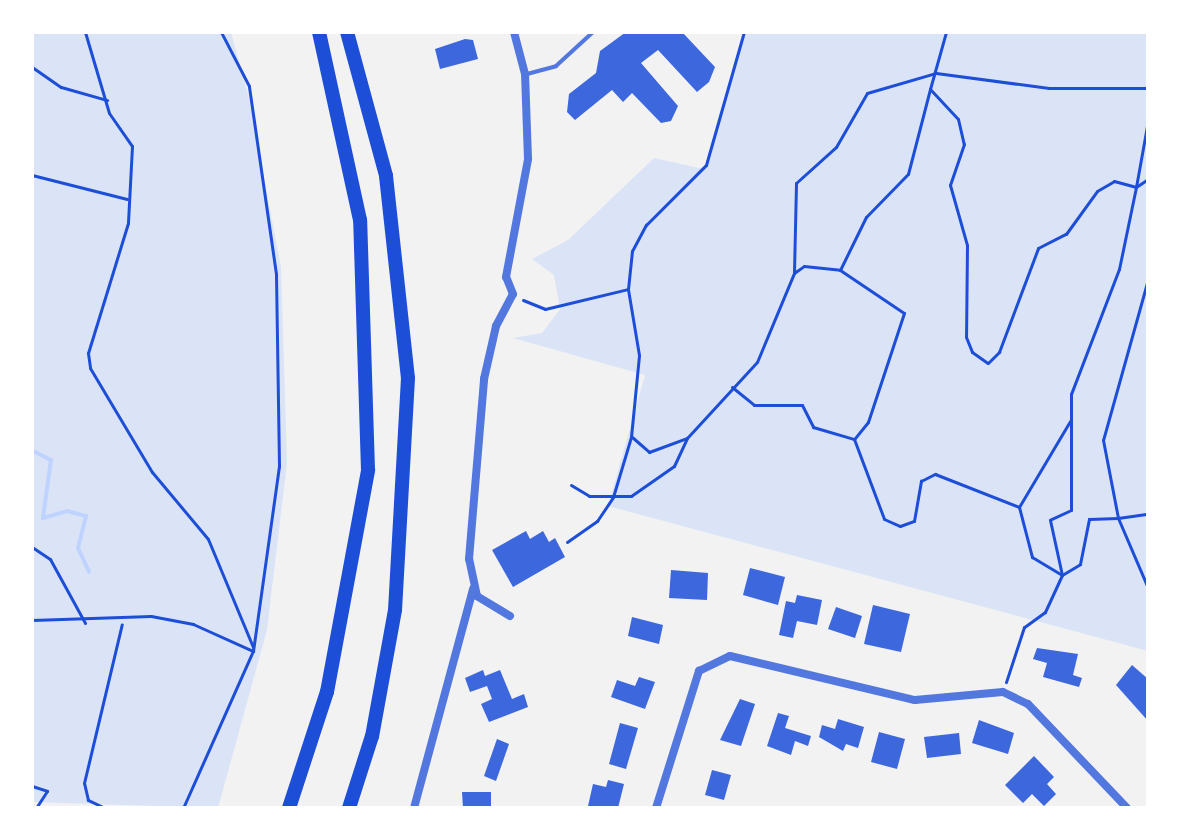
<!DOCTYPE html>
<html>
<head>
<meta charset="utf-8">
<style>
	body { margin:0 }
	#map { position:relative; width:1180px; height:840px; overflow:hidden; background:#f2f2f2; font-family:"Noto Sans",sans-serif }
	div>[style] { position:absolute }
	[style*='--x'] { left:calc(var(--x)*1px); top:calc(var(--y)*1px); width:calc(var(--w)*1px); rotate:calc(var(--a)*1deg) }
	.green>* { inset:0; background:#dbe4f7 }
	.stream>* { height:4px; margin:-2px; padding:0 2px; transform-origin:2px; border-radius:2px; background:#bfd3fe }
	.building>* { inset:0; background:#3d67dc }
	.path>* { height:3px; margin:-1.5px; padding:0 1.5px; transform-origin:1.5px; border-radius:1.5px; background:#1d4ed8 }
	.service>* { height:4px; margin:-2px; padding:0 2px; transform-origin:2px; border-radius:2px; background:#5277de }
	.minor>* { height:8px; margin:-4px; padding:0 4px; transform-origin:4px; border-radius:4px; background:#5277de }
	.motorway>* { height:14px; margin:-7px; padding:0 7px; transform-origin:7px; border-radius:7px; background:#1d4ed8 }
	span { translate:-50% -50%; white-space:nowrap; text-align:center; line-height:1.15; -webkit-text-stroke:8px #fff; paint-order:stroke }
	.frame { position:absolute; inset:0; border:34px solid #fff; pointer-events:none }
</style>
</head>
<body>
<div id="map">
	<div class="green">
		<div style="clip-path:polygon(32px 32px,231px 32px,248px 94px,281px 267px,287px 463px,267px 630px,218px 808px,32px 802px)"></div>
		<div style="clip-path:polygon(743px 32px,1148px 32px,1148px 651px,608px 506px,645px 375px,513px 338px,542px 333px,560px 309px,554px 275px,532px 259px,568px 240px,654px 158px,704px 169px)"></div>
	</div>
	<div class="stream">
		<div style="--x:33;--y:451;--w:20;--a:27"></div>
		<div style="--x:51;--y:460;--w:59;--a:97.9"></div>
		<div style="--x:43;--y:518;--w:25;--a:-16"></div>
		<div style="--x:67;--y:511;--w:20;--a:15"></div>
		<div style="--x:86;--y:516;--w:33;--a:104"></div>
		<div style="--x:78;--y:548;--w:26;--a:65"></div>
	</div>
	<div class="building">
		<div style="clip-path:polygon(626px 32px,682px 32px,715px 67px,709px 82px,697px 92px,658px 50px,641px 63px,678px 106px,671px 121px,661px 123px,632px 93px,623px 102px,612px 90px,575px 120px,567px 112px,569px 94px,596px 73px,600px 51px)"></div>
		<div style="clip-path:polygon(465px 39px,473px 40px,478px 59px,440px 69px,435px 49px)"></div>
		<div style="clip-path:polygon(526px 531px,530px 539px,543px 531px,549px 542px,555px 538px,565px 557px,513px 587px,492px 550px)"></div>
		<div style="clip-path:polygon(750px 568px,785px 577px,778px 605px,743px 595px)"></div>
		<div style="clip-path:polygon(671px 570px,708px 573px,707px 600px,669px 598px)"></div>
		<div style="clip-path:polygon(797px 595px,822px 600px,817px 625px,797px 621px,793px 638px,779px 635px,786px 601px,795px 603px)"></div>
		<div style="clip-path:polygon(873px 605px,910px 614px,901px 652px,864px 644px)"></div>
		<div style="clip-path:polygon(836px 607px,862px 616px,855px 638px,828px 629px)"></div>
		<div style="clip-path:polygon(632px 617px,663px 625px,659px 644px,628px 636px)"></div>
		<div style="clip-path:polygon(1037px 648px,1078px 654px,1073px 675px,1082px 678px,1079px 687px,1043px 677px,1047px 663px,1033px 659px)"></div>
		<div style="clip-path:polygon(1132px 665px,1148px 679px,1148px 721px,1116px 685px)"></div>
		<div style="clip-path:polygon(483px 670px,485px 676px,500px 670px,512px 699px,524px 694px,528px 707px,489px 722px,481px 704px,492px 699px,487px 686px,470px 692px,465px 678px)"></div>
		<div style="clip-path:polygon(639px 677px,655px 682px,645px 709px,611px 697px,617px 680px,635px 686px)"></div>
		<div style="clip-path:polygon(740px 699px,755px 704px,741px 746px,720px 740px)"></div>
		<div style="clip-path:polygon(778px 713px,789px 716px,785px 728px,811px 736px,808px 746px,795px 741px,791px 755px,767px 746px)"></div>
		<div style="clip-path:polygon(838px 719px,864px 727px,858px 748px,846px 744px,843px 751px,819px 737px,822px 725px,835px 729px)"></div>
		<div style="clip-path:polygon(979px 720px,1014px 733px,1008px 754px,972px 743px)"></div>
		<div style="clip-path:polygon(620px 723px,638px 728px,626px 769px,609px 764px)"></div>
		<div style="clip-path:polygon(879px 732px,905px 739px,897px 769px,871px 762px)"></div>
		<div style="clip-path:polygon(959px 733px,961px 754px,927px 758px,924px 737px)"></div>
		<div style="clip-path:polygon(497px 739px,509px 744px,496px 781px,484px 776px)"></div>
		<div style="clip-path:polygon(1034px 756px,1054px 777px,1047px 784px,1056px 794px,1044px 806px,1032px 794px,1023px 803px,1005px 785px)"></div>
		<div style="clip-path:polygon(712px 770px,731px 775px,724px 800px,705px 795px)"></div>
		<div style="clip-path:polygon(608px 780px,624px 784px,618px 808px,588px 806px,593px 784px,606px 787px)"></div>
		<div style="clip-path:polygon(462px 792px,491px 792px,491px 808px,463px 808px)"></div>
	</div>
	<div class="path">
		<div style="--x:85;--y:32;--w:84;--a:73.5"></div>
		<div style="--x:109;--y:113;--w:40;--a:55.1"></div>
		<div style="--x:132;--y:146;--w:77;--a:93"></div>
		<div style="--x:128;--y:223;--w:136;--a:107.1"></div>
		<div style="--x:88;--y:353;--w:15;--a:82"></div>
		<div style="--x:90;--y:368;--w:121;--a:59.2"></div>
		<div style="--x:152;--y:472;--w:87;--a:50.1"></div>
		<div style="--x:208;--y:539;--w:117;--a:67.4"></div>
		<div style="--x:32;--y:67;--w:35;--a:35"></div>
		<div style="--x:61;--y:87;--w:48;--a:15.8"></div>
		<div style="--x:930;--y:89;--w:59;--a:-74.3"></div>
		<div style="--x:32;--y:175;--w:98;--a:14.2"></div>
		<div style="--x:1136;--y:187;--w:68;--a:-79.8"></div>
		<div style="--x:1136;--y:187;--w:14;--a:-34"></div>
		<div style="--x:840;--y:270;--w:77;--a:33.9"></div>
		<div style="--x:904;--y:313;--w:115;--a:108.3"></div>
		<div style="--x:868;--y:422;--w:22;--a:129"></div>
		<div style="--x:794;--y:272;--w:89;--a:-88.7"></div>
		<div style="--x:796;--y:183;--w:54;--a:-42"></div>
		<div style="--x:836;--y:147;--w:62;--a:-60.1"></div>
		<div style="--x:867;--y:93;--w:72;--a:-16.2"></div>
		<div style="--x:936;--y:73;--w:114;--a:7.6"></div>
		<div style="--x:1049;--y:88;--w:99;--a:0"></div>
		<div style="--x:1148;--y:279;--w:167;--a:105.6"></div>
		<div style="--x:1103;--y:440;--w:79;--a:79.1"></div>
		<div style="--x:1118;--y:518;--w:30;--a:-8"></div>
		<div style="--x:523;--y:300;--w:24;--a:22"></div>
		<div style="--x:545;--y:309;--w:85;--a:-13.5"></div>
		<div style="--x:628;--y:289;--w:38;--a:-84"></div>
		<div style="--x:632;--y:251;--w:30;--a:-62"></div>
		<div style="--x:646;--y:225;--w:85;--a:-45"></div>
		<div style="--x:706;--y:165;--w:138;--a:-74.1"></div>
		<div style="--x:732;--y:387;--w:28;--a:39"></div>
		<div style="--x:754;--y:405;--w:48;--a:0"></div>
		<div style="--x:802;--y:405;--w:25;--a:63"></div>
		<div style="--x:813;--y:427;--w:43;--a:16.3"></div>
		<div style="--x:854;--y:439;--w:85;--a:69.4"></div>
		<div style="--x:884;--y:519;--w:17;--a:24"></div>
		<div style="--x:900;--y:526;--w:15;--a:-20"></div>
		<div style="--x:914;--y:521;--w:41;--a:-80.1"></div>
		<div style="--x:921;--y:481;--w:16;--a:-27"></div>
		<div style="--x:935;--y:474;--w:90;--a:21.4"></div>
		<div style="--x:1019;--y:507;--w:52;--a:75.4"></div>
		<div style="--x:1032;--y:557;--w:35;--a:31"></div>
		<div style="--x:1062;--y:575;--w:41;--a:114.7"></div>
		<div style="--x:1045;--y:612;--w:26;--a:144"></div>
		<div style="--x:1024;--y:627;--w:58;--a:108.1"></div>
		<div style="--x:632;--y:437;--w:23;--a:41"></div>
		<div style="--x:649;--y:452;--w:40;--a:-20.2"></div>
		<div style="--x:571;--y:485;--w:21;--a:31"></div>
		<div style="--x:589;--y:496;--w:42;--a:0"></div>
		<div style="--x:631;--y:496;--w:52;--a:-34.9"></div>
		<div style="--x:674;--y:466;--w:31;--a:-65"></div>
		<div style="--x:687;--y:438;--w:103;--a:-47.4"></div>
		<div style="--x:757;--y:362;--w:96;--a:-67.4"></div>
		<div style="--x:794;--y:273;--w:12;--a:-35"></div>
		<div style="--x:804;--y:266;--w:36;--a:6"></div>
		<div style="--x:840;--y:270;--w:59;--a:-63.9"></div>
		<div style="--x:866;--y:217;--w:60;--a:-45.7"></div>
		<div style="--x:908;--y:174;--w:88;--a:-75.5"></div>
		<div style="--x:930;--y:89;--w:41;--a:47"></div>
		<div style="--x:958;--y:119;--w:26;--a:77"></div>
		<div style="--x:964;--y:144;--w:43;--a:108.9"></div>
		<div style="--x:950;--y:185;--w:62;--a:74.2"></div>
		<div style="--x:967;--y:245;--w:92;--a:90.6"></div>
		<div style="--x:966;--y:337;--w:16;--a:68"></div>
		<div style="--x:972;--y:352;--w:19;--a:35"></div>
		<div style="--x:988;--y:363;--w:16;--a:-45"></div>
		<div style="--x:999;--y:352;--w:111;--a:-69.4"></div>
		<div style="--x:1038;--y:248;--w:31;--a:-27"></div>
		<div style="--x:1066;--y:234;--w:53;--a:-54.2"></div>
		<div style="--x:1097;--y:191;--w:20;--a:-30"></div>
		<div style="--x:1114;--y:181;--w:23;--a:15"></div>
		<div style="--x:1136;--y:187;--w:84;--a:101.7"></div>
		<div style="--x:1119;--y:269;--w:134;--a:111"></div>
		<div style="--x:1071;--y:394;--w:116;--a:90"></div>
		<div style="--x:1071;--y:510;--w:23;--a:155"></div>
		<div style="--x:1050;--y:520;--w:56;--a:77.7"></div>
		<div style="--x:1062;--y:575;--w:21;--a:-31"></div>
		<div style="--x:1080;--y:564;--w:46;--a:-78.7"></div>
		<div style="--x:1089;--y:519;--w:29;--a:-2"></div>
		<div style="--x:1118;--y:518;--w:76;--a:66.8"></div>
		<div style="--x:1019;--y:507;--w:100;--a:-59.3"></div>
		<div style="--x:567;--y:542;--w:37;--a:-35"></div>
		<div style="--x:597;--y:521;--w:29;--a:-56"></div>
		<div style="--x:613;--y:497;--w:63;--a:-73.3"></div>
		<div style="--x:631;--y:437;--w:82;--a:-84.4"></div>
		<div style="--x:639;--y:355;--w:67;--a:-99.5"></div>
		<div style="--x:32;--y:547;--w:22;--a:34"></div>
		<div style="--x:50;--y:559;--w:73;--a:61.3"></div>
		<div style="--x:32;--y:620;--w:119;--a:-1.9"></div>
		<div style="--x:151;--y:616;--w:43;--a:10.8"></div>
		<div style="--x:193;--y:624;--w:66;--a:24.2"></div>
		<div style="--x:32;--y:786;--w:16;--a:18"></div>
		<div style="--x:47;--y:791;--w:20;--a:123"></div>
		<div style="--x:105;--y:808;--w:19;--a:-155"></div>
		<div style="--x:88;--y:800;--w:17;--a:-103"></div>
		<div style="--x:84;--y:783;--w:163;--a:-76.6"></div>
		<div style="--x:183;--y:808;--w:172;--a:-66"></div>
		<div style="--x:253;--y:651;--w:187;--a:-82"></div>
		<div style="--x:279;--y:466;--w:192;--a:-90.9"></div>
		<div style="--x:276;--y:274;--w:190;--a:-98.2"></div>
		<div style="--x:249;--y:86;--w:61;--a:-117.4"></div>
	</div>
	<div class="service">
		<div style="--x:527;--y:74;--w:30;--a:-15"></div>
		<div style="--x:556;--y:66;--w:50;--a:-42.6"></div>
	</div>
	<div class="minor">
		<div style="--x:510;--y:616;--w:39;--a:-149"></div>
		<div style="--x:477;--y:596;--w:38;--a:-102"></div>
		<div style="--x:469;--y:559;--w:181;--a:-85.2"></div>
		<div style="--x:484;--y:379;--w:54;--a:-77.2"></div>
		<div style="--x:496;--y:326;--w:36;--a:-62"></div>
		<div style="--x:513;--y:294;--w:18;--a:-112"></div>
		<div style="--x:506;--y:277;--w:120;--a:-79.4"></div>
		<div style="--x:528;--y:159;--w:85;--a:-92"></div>
		<div style="--x:525;--y:74;--w:43;--a:-104.7"></div>
		<div style="--x:414;--y:808;--w:227;--a:-74.9"></div>
		<div style="--x:656;--y:808;--w:144;--a:-72.6"></div>
		<div style="--x:699;--y:671;--w:34;--a:-26"></div>
		<div style="--x:730;--y:656;--w:190;--a:13.4"></div>
		<div style="--x:915;--y:700;--w:88;--a:-5.2"></div>
		<div style="--x:1003;--y:692;--w:28;--a:26"></div>
		<div style="--x:1028;--y:704;--w:144;--a:46.4"></div>
	</div>
	<div class="motorway">
		<div style="--x:347;--y:32;--w:149;--a:74.8"></div>
		<div style="--x:386;--y:176;--w:203;--a:83.8"></div>
		<div style="--x:408;--y:378;--w:232;--a:93.2"></div>
		<div style="--x:395;--y:610;--w:128;--a:100.3"></div>
		<div style="--x:372;--y:736;--w:76;--a:107.7"></div>
		<div style="--x:289;--y:808;--w:122;--a:-71.9"></div>
		<div style="--x:327;--y:692;--w:226;--a:-79.5"></div>
		<div style="--x:368;--y:470;--w:250;--a:-91.8"></div>
		<div style="--x:360;--y:220;--w:192;--a:-102.3"></div>
	</div>
	<div class="frame"></div>
</div>
</body>
</html>
